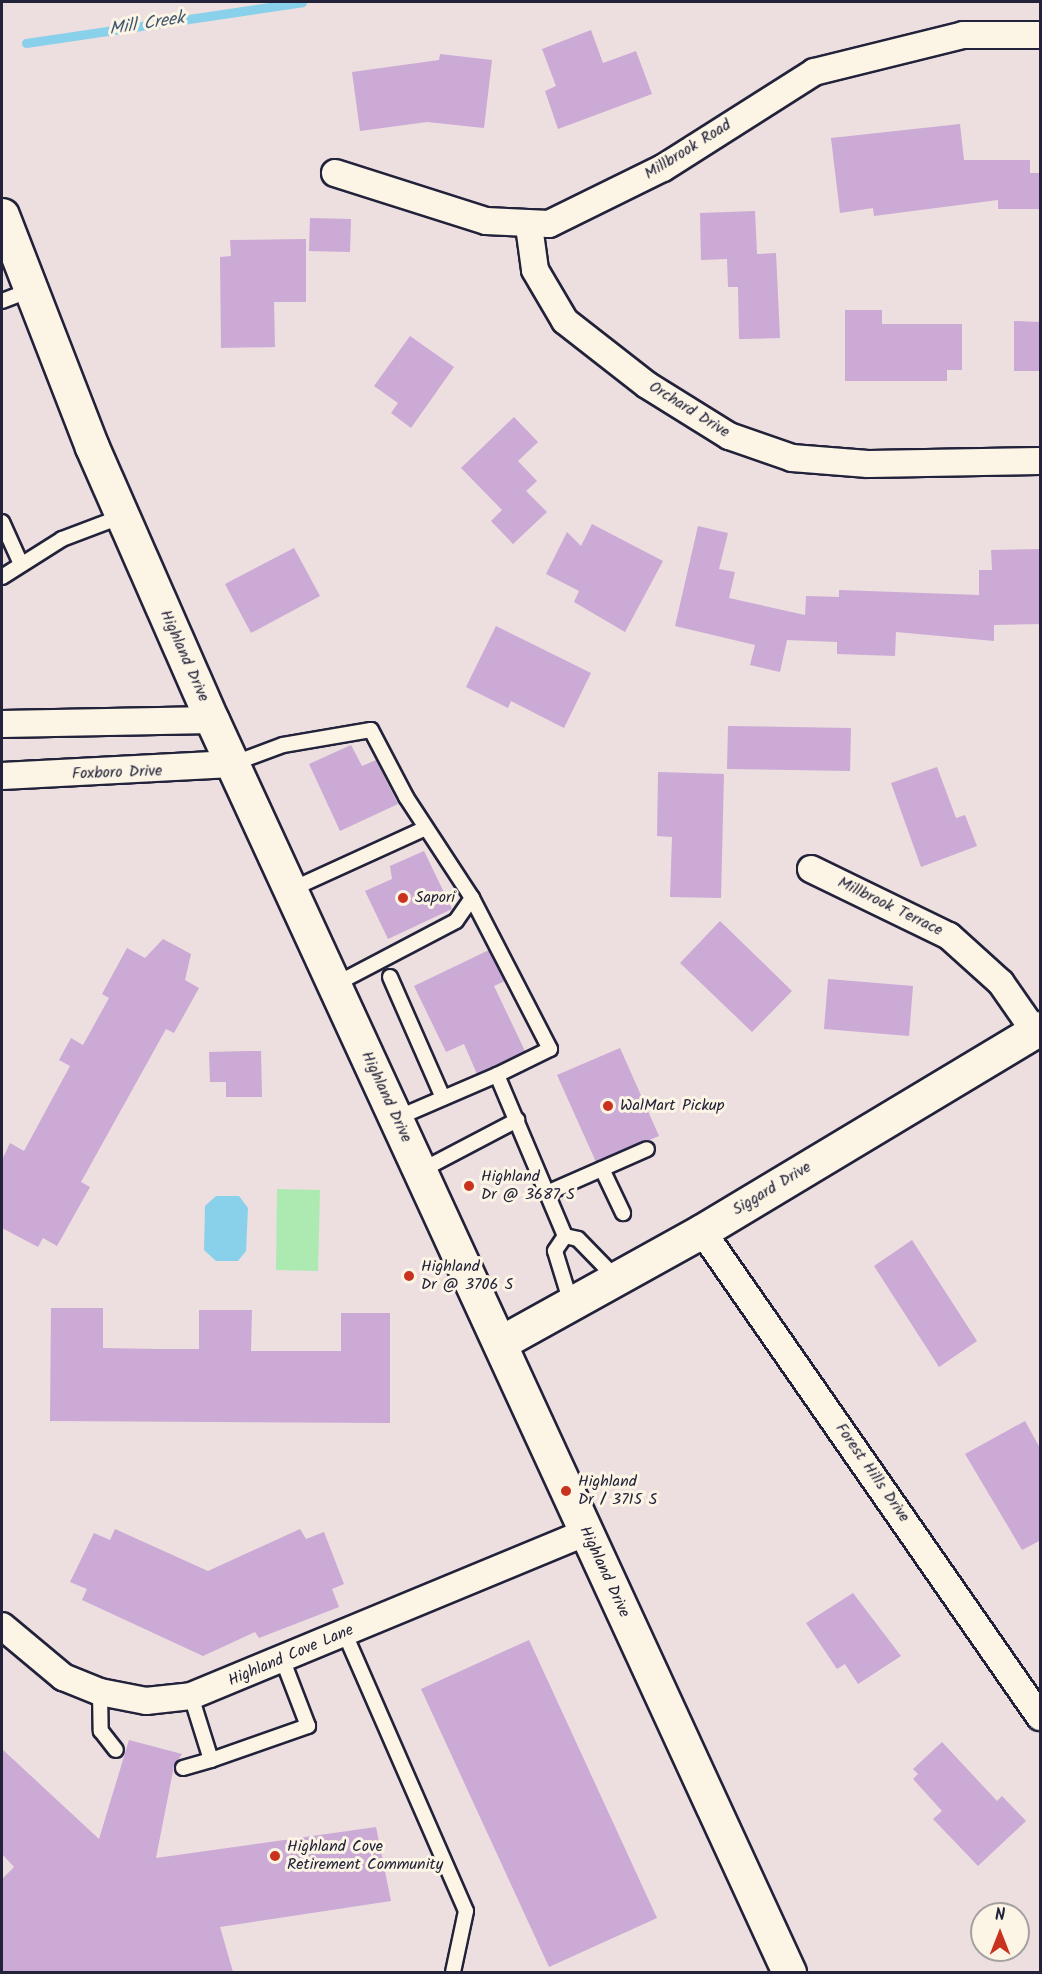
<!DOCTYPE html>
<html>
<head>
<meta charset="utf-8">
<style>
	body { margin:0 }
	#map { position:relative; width:1042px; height:1974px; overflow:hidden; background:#eddee0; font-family:Kalam,sans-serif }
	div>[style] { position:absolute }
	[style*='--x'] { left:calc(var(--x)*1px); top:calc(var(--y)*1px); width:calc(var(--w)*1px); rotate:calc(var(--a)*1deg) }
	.green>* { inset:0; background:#adeab1 }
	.water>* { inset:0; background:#89d1ea }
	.stream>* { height:9px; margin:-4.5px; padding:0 4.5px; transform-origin:4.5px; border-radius:4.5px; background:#89d1ea }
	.building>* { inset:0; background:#cbaad5 }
	.roads { filter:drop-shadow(2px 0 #22223b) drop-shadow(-2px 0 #22223b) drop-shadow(0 2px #22223b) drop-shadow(0 -2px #22223b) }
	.lane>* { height:14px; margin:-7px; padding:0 7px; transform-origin:7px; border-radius:7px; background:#fcf5e5 }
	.street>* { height:26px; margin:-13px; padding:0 13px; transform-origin:13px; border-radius:13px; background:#fcf5e5 }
	.secondary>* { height:33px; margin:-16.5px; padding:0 16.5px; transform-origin:16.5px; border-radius:16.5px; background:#fcf5e5 }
	.dots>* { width:16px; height:16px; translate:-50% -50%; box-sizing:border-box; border:3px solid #fcf5e5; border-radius:50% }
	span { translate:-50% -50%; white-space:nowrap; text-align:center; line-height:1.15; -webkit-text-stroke:6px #fcf5e5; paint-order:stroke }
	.street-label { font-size:16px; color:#22223b }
	.poi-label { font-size:16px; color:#22223b }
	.left { translate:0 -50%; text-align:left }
	.water-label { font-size:18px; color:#415770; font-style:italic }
	.frame { position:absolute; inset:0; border:3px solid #22223b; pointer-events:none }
	.north { position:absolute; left:970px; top:1902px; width:60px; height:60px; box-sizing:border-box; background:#fcf5e5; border:2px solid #a5a1a1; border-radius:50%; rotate:0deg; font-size:16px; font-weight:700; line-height:24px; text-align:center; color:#22223b }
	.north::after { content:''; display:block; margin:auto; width:21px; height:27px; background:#c8321e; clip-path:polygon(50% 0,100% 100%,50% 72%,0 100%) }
</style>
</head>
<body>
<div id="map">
	<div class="green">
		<div style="clip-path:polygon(277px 1189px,320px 1190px,318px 1271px,276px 1270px)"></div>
	</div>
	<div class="water">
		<div style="clip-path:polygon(216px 1196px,239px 1196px,248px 1208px,246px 1251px,238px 1261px,216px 1261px,204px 1250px,205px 1206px)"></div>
	</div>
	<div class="stream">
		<div style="--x:26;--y:43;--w:279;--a:-8.4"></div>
	</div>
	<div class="building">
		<div style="clip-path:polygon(591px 30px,603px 63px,636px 51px,652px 94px,558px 129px,545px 91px,556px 86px,542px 49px)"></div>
		<div style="clip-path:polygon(440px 54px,492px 60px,484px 128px,427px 122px,360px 131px,352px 72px,439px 60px)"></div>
		<div style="clip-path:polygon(960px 124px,964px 160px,1030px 160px,1030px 173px,1041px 173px,1041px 209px,998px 209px,998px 200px,874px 216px,873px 208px,840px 213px,831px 138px)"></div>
		<div style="clip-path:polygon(755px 211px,757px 254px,776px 253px,780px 338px,739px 339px,738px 287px,728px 287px,727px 259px,701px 260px,700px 213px)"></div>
		<div style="clip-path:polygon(310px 218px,351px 219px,350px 252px,309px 251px)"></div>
		<div style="clip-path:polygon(306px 239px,306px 302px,274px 302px,275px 347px,221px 348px,220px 257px,231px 256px,230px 240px)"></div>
		<div style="clip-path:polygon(845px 310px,882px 310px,882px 324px,962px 324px,962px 370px,947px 370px,947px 381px,845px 381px)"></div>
		<div style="clip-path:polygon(1014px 321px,1041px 322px,1041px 371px,1014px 371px)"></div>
		<div style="clip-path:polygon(410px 336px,454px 367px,411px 428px,391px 413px,398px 403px,374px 386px)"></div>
		<div style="clip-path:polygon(514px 417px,538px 442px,518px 461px,537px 481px,526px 491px,547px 512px,513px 544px,491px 521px,502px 510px,461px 468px)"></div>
		<div style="clip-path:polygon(592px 524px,663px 561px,625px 632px,574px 602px,579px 591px,546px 574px,567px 532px,581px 546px)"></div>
		<div style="clip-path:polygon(698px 526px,728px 533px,719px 569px,735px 572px,729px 598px,805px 615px,806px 596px,839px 597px,839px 590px,979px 595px,979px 570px,992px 570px,991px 550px,1041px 549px,1041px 624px,994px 625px,994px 641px,896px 632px,895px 656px,837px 654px,837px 642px,787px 640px,780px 672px,750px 665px,755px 645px,675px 626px)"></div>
		<div style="clip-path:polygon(294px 548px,320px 596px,251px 633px,225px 584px)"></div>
		<div style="clip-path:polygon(496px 626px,591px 673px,564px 728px,511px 701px,508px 708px,466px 687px)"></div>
		<div style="clip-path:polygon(728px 726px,851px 728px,850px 771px,727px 769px)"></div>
		<div style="clip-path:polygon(351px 745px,362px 766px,376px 760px,398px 804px,340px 831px,309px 764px)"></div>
		<div style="clip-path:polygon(937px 767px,956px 818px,965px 815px,977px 846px,921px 867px,891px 783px)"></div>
		<div style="clip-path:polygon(658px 772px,724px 774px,721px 898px,670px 897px,672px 837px,657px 836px)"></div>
		<div style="clip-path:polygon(424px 851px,452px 909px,388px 939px,365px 891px,392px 879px,390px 866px)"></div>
		<div style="clip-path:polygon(720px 921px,792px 991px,752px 1032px,680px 963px)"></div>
		<div style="clip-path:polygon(163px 939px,191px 954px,185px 980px,199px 988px,174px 1033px,166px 1029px,81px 1182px,90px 1187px,57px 1246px,43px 1238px,38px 1247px,2px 1228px,2px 1160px,10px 1143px,24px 1151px,70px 1066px,59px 1060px,71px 1038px,83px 1045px,109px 998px,102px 994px,127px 948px,145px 958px)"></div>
		<div style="clip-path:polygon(489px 950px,505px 981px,494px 986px,525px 1051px,477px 1074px,464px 1044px,446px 1052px,414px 986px)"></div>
		<div style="clip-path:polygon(828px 979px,913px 986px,909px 1036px,824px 1029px)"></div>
		<div style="clip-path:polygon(620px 1048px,659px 1136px,596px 1162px,557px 1075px)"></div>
		<div style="clip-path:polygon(247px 1051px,261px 1051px,262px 1097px,226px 1097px,226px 1082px,210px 1082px,209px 1052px)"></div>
		<div style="clip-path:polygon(912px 1240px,977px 1341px,939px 1367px,874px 1266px)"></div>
		<div style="clip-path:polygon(51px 1308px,103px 1308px,103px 1348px,157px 1349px,199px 1349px,199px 1310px,252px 1310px,251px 1351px,341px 1351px,341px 1313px,390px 1313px,390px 1423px,50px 1421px)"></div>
		<div style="clip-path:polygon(1025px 1421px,1041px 1450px,1041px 1540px,1022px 1550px,965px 1454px)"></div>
		<div style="clip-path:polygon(115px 1529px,208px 1571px,300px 1529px,306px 1539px,324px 1532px,344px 1584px,332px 1589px,339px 1607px,259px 1638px,255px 1632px,203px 1656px,82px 1600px,87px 1589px,70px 1582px,94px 1533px,110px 1540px)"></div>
		<div style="clip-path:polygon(853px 1593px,901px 1656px,858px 1684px,845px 1664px,837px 1669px,806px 1623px)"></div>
		<div style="clip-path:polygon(529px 1640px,657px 1918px,549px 1967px,421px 1689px)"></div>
		<div style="clip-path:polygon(129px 1740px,182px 1754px,174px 1766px,156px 1858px,376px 1827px,391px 1901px,220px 1927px,233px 1972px,2px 1972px,2px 1879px,14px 1867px,2px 1854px,2px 1749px,99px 1839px)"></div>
		<div style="clip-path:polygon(942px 1742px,997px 1801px,1002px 1796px,1026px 1821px,978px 1866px,933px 1819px,942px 1811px,913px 1779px,918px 1774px,913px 1769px)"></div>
	</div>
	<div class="roads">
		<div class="lane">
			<div style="--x:2;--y:301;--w:30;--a:-21"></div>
			<div style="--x:2;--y:522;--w:46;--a:65.7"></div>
			<div style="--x:2;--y:577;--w:71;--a:-32.3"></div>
			<div style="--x:62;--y:539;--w:65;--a:-20.7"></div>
			<div style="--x:232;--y:764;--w:54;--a:-20.4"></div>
			<div style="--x:283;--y:745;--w:89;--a:-9.7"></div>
			<div style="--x:371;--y:730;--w:76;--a:62.4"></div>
			<div style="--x:406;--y:797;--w:121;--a:56.8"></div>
			<div style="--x:472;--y:898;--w:28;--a:125"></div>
			<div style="--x:456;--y:921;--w:138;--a:152.3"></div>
			<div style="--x:290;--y:890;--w:149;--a:-24.5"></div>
			<div style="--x:472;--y:898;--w:170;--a:62.7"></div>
			<div style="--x:550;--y:1049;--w:59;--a:153.9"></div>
			<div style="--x:497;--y:1075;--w:175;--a:67.1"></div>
			<div style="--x:390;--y:977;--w:132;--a:66.3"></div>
			<div style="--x:397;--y:1118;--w:109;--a:-23.3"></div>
			<div style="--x:602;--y:1169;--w:49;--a:64.5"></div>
			<div style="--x:420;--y:1171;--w:110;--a:-27.7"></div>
			<div style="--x:547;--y:1193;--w:109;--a:-23.7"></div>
			<div style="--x:565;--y:1236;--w:18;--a:124"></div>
			<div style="--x:555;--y:1251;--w:54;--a:72.9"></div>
			<div style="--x:565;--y:1236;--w:13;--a:13"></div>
			<div style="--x:578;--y:1239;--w:53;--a:45.8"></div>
			<div style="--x:345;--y:1634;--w:302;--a:66.4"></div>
			<div style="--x:466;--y:1911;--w:62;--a:102"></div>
			<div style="--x:100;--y:1692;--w:39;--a:89"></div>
			<div style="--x:101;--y:1731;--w:24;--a:52"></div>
			<div style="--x:191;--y:1696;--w:67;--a:72.6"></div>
			<div style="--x:211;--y:1760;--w:103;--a:-19.3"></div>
			<div style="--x:308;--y:1726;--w:70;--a:-111"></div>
			<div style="--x:183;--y:1768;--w:29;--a:-16"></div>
		</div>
		<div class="street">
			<div style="--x:335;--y:173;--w:158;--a:17.6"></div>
			<div style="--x:486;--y:221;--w:63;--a:2.7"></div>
			<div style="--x:549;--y:224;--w:127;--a:-26.2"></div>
			<div style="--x:663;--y:168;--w:179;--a:-32.4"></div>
			<div style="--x:814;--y:72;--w:154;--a:-13.9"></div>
			<div style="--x:963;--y:35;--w:77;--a:0"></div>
			<div style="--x:529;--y:226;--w:44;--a:82.2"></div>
			<div style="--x:535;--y:270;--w:59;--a:59.5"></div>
			<div style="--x:565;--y:321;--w:104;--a:38"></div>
			<div style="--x:647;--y:385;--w:97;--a:31.9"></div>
			<div style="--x:729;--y:436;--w:67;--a:19.2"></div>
			<div style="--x:792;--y:458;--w:76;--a:4.5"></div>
			<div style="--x:868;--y:464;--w:172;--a:-1"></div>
			<div style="--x:2;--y:724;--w:210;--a:-1.1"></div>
			<div style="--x:2;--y:776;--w:230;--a:-3"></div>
			<div style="--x:811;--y:869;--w:153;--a:25.9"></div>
			<div style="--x:949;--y:936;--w:70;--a:42.1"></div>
			<div style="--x:1001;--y:983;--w:60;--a:55.2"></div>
			<div style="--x:702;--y:1231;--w:592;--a:55.18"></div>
			<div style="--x:2;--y:1626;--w:80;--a:39.9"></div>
			<div style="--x:63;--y:1677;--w:40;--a:22"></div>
			<div style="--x:100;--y:1692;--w:47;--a:11.1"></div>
			<div style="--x:146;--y:1701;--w:45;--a:-6.3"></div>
			<div style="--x:191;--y:1696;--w:426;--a:-22.5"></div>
		</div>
		<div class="secondary">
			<div style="--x:2;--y:215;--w:249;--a:68.8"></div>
			<div style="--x:92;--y:447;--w:298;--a:66.3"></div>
			<div style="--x:212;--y:720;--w:1379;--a:65.26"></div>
			<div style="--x:500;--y:1343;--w:231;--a:-29"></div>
			<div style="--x:702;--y:1231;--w:394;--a:-31"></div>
		</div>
	</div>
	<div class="dots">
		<div style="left:403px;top:898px;background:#c8321e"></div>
		<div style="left:608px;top:1106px;background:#c8321e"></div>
		<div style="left:469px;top:1186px;background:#c8321e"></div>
		<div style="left:409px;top:1276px;background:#c8321e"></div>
		<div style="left:566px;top:1491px;background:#c8321e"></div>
		<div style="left:275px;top:1856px;background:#c8321e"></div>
	</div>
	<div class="street-label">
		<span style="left:688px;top:150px;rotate:-32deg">Millbrook Road</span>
		<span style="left:689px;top:410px;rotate:32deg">Orchard Drive</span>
		<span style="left:184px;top:656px;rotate:66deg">Highland Drive</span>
		<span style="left:117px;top:773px;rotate:-2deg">Foxboro Drive</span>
		<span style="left:890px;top:907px;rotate:26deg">Millbrook Terrace</span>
		<span style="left:386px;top:1097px;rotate:65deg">Highland Drive</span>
		<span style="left:772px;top:1189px;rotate:-31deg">Siggard Drive</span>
		<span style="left:872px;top:1473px;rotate:55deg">Forest Hills Drive</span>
		<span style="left:604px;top:1572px;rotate:65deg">Highland Drive</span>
		<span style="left:291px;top:1656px;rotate:-23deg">Highland Cove Lane</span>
	</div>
	<div class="poi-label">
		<span class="left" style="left:415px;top:898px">Sapori</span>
		<span class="left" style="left:620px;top:1106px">WalMart Pickup</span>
		<span class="left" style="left:481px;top:1186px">Highland<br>Dr @ 3687 S</span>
		<span class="left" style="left:421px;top:1276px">Highland<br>Dr @ 3706 S</span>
		<span class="left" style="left:578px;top:1491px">Highland<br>Dr / 3715 S</span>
		<span class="left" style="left:287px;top:1856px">Highland Cove<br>Retirement Community</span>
	</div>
	<div class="water-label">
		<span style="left:147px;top:25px;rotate:-9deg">Mill Creek</span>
	</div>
	<div class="frame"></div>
	<div class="north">N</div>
</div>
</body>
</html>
